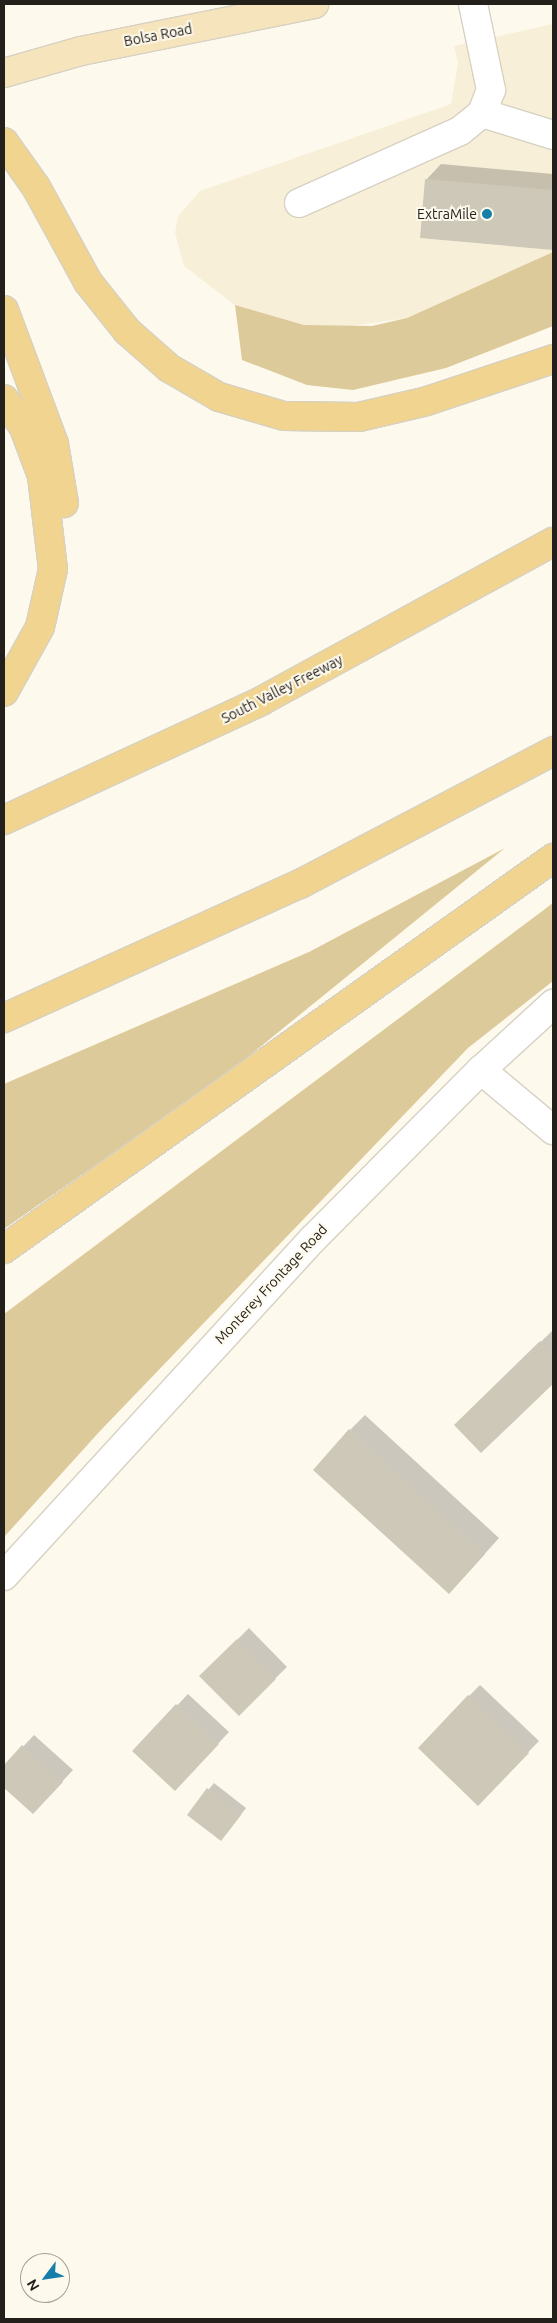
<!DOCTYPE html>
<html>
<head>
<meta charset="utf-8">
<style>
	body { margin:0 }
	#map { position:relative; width:557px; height:2323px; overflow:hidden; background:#fef9ed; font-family:Ubuntu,sans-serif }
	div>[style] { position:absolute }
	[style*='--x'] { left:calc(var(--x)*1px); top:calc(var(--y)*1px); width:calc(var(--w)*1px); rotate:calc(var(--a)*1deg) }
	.built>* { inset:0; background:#f8efd9 }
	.green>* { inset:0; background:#ddca9a }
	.shadow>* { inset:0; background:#0003 }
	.building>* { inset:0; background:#cec8b9 }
	.roads { filter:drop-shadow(1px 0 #d7d1c2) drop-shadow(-1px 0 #d7d1c2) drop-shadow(0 1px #d7d1c2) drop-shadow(0 -1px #d7d1c2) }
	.minor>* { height:28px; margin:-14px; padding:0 14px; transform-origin:14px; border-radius:14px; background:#fff }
	.major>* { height:28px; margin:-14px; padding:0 14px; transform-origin:14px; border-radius:14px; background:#f6e5bc }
	.highway>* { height:28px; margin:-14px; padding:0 14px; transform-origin:14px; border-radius:14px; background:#f0d48f }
	.dots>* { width:14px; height:14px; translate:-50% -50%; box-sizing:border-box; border:2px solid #fef9ed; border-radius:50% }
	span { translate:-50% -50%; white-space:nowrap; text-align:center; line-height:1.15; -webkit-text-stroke:4px #fef9ed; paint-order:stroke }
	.street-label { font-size:14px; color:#23201b }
	.poi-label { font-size:14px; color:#23201b }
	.right { translate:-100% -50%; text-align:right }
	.frame { position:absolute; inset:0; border:5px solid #23201b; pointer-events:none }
	.north { position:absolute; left:20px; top:2253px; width:50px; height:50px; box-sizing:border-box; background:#fef9ed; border:1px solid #a6a299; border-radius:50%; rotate:239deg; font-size:14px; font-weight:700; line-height:20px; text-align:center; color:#23201b }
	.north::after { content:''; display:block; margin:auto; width:18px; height:22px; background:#167fa9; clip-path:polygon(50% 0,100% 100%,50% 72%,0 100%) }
</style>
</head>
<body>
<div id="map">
	<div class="built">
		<div style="clip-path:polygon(553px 24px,553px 252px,407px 318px,337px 328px,304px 325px,235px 305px,184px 266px,175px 233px,178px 216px,200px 191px,451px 104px,458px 63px,454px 46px)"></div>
	</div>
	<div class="green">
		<div style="clip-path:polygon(553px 252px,553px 326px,446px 368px,353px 390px,307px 385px,242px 360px,235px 305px,304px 325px,372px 326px,407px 318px)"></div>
		<div style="clip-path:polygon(505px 848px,233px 1069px,4px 1229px,4px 1084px,309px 952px)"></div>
		<div style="clip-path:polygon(553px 903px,553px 981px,468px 1048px,101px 1430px,4px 1537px,4px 1314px)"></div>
	</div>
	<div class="shadow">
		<div style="clip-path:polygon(441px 164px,553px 174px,553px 249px,421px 237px,426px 180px)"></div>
		<div style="clip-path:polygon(552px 1331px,553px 1382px,481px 1451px,456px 1425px)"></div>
		<div style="clip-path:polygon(365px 1415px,499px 1538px,464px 1577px,350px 1430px)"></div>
		<div style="clip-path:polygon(249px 1628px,287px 1667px,239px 1714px,201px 1676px)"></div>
		<div style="clip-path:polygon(480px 1685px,539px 1741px,478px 1804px,469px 1696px)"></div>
		<div style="clip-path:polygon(188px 1694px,229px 1732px,186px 1778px,134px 1751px)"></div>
		<div style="clip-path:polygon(34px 1735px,73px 1770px,33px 1813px,4px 1786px,4px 1767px)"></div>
		<div style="clip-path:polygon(214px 1783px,246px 1808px,227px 1833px,189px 1814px)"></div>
	</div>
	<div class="building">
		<div style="clip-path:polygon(425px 179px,553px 190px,553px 250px,420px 238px)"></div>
		<div style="clip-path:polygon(540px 1341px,553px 1355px,553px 1384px,481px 1453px,454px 1425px)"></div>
		<div style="clip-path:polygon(349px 1429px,485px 1554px,449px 1594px,313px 1470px)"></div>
		<div style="clip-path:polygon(237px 1639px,276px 1679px,239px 1716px,199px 1676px)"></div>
		<div style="clip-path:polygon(468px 1695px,529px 1753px,478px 1806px,418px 1748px)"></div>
		<div style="clip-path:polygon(176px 1704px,219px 1744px,175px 1791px,132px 1751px)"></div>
		<div style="clip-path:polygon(22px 1745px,63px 1782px,33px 1814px,4px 1788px,4px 1765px)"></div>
		<div style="clip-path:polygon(207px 1788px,241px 1815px,221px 1841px,187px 1815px)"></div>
	</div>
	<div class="roads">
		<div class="minor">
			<div style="--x:482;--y:113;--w:74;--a:17.2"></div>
			<div style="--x:299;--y:203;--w:176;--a:-24.1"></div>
			<div style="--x:460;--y:131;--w:28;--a:-39"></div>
			<div style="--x:482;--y:113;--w:25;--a:-69"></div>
			<div style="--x:491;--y:90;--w:88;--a:-101.8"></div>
			<div style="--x:481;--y:1070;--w:94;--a:39.8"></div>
			<div style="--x:4;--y:1576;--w:457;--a:-47.5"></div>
			<div style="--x:313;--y:1239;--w:238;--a:-45.2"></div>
			<div style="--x:481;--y:1070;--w:98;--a:-42.5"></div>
		</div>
		<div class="major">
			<div style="--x:4;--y:73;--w:80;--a:-15.9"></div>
			<div style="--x:81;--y:51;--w:238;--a:-11.4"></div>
		</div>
		<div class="highway">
			<div style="--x:4;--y:142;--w:55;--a:54.6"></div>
			<div style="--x:36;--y:187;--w:108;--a:61.3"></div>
			<div style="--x:88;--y:282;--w:63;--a:51.5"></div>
			<div style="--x:127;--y:331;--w:56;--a:41.4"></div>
			<div style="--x:169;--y:368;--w:58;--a:30.1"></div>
			<div style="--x:219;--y:397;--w:68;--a:16.3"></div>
			<div style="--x:284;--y:416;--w:75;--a:0.8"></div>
			<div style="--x:359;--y:417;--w:70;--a:-13.2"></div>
			<div style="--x:427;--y:401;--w:133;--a:-18.4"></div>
			<div style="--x:4;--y:310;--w:143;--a:69.5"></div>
			<div style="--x:54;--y:444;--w:60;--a:80.4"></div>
			<div style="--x:4;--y:399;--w:35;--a:55"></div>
			<div style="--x:24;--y:428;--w:51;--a:69.4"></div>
			<div style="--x:42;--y:476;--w:94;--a:83.3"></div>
			<div style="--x:53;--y:569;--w:59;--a:102.6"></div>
			<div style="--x:40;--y:627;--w:74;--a:119"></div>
			<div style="--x:4;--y:820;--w:283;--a:-24.8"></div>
			<div style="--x:261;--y:701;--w:332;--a:-28.6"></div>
			<div style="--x:4;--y:1018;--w:325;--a:-24.4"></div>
			<div style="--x:300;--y:884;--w:286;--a:-27.7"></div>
			<div style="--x:4;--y:1249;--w:674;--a:-35.46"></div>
		</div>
	</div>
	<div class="dots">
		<div style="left:487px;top:214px;background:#167fa9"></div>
	</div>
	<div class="street-label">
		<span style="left:158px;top:35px;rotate:-11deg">Bolsa Road</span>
		<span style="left:282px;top:689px;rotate:-27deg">South Valley Freeway</span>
		<span style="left:271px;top:1284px;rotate:-47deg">Monterey Frontage Road</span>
	</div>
	<div class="poi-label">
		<span class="right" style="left:477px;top:214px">ExtraMile</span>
	</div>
	<div class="frame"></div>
	<div class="north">N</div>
</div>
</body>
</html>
